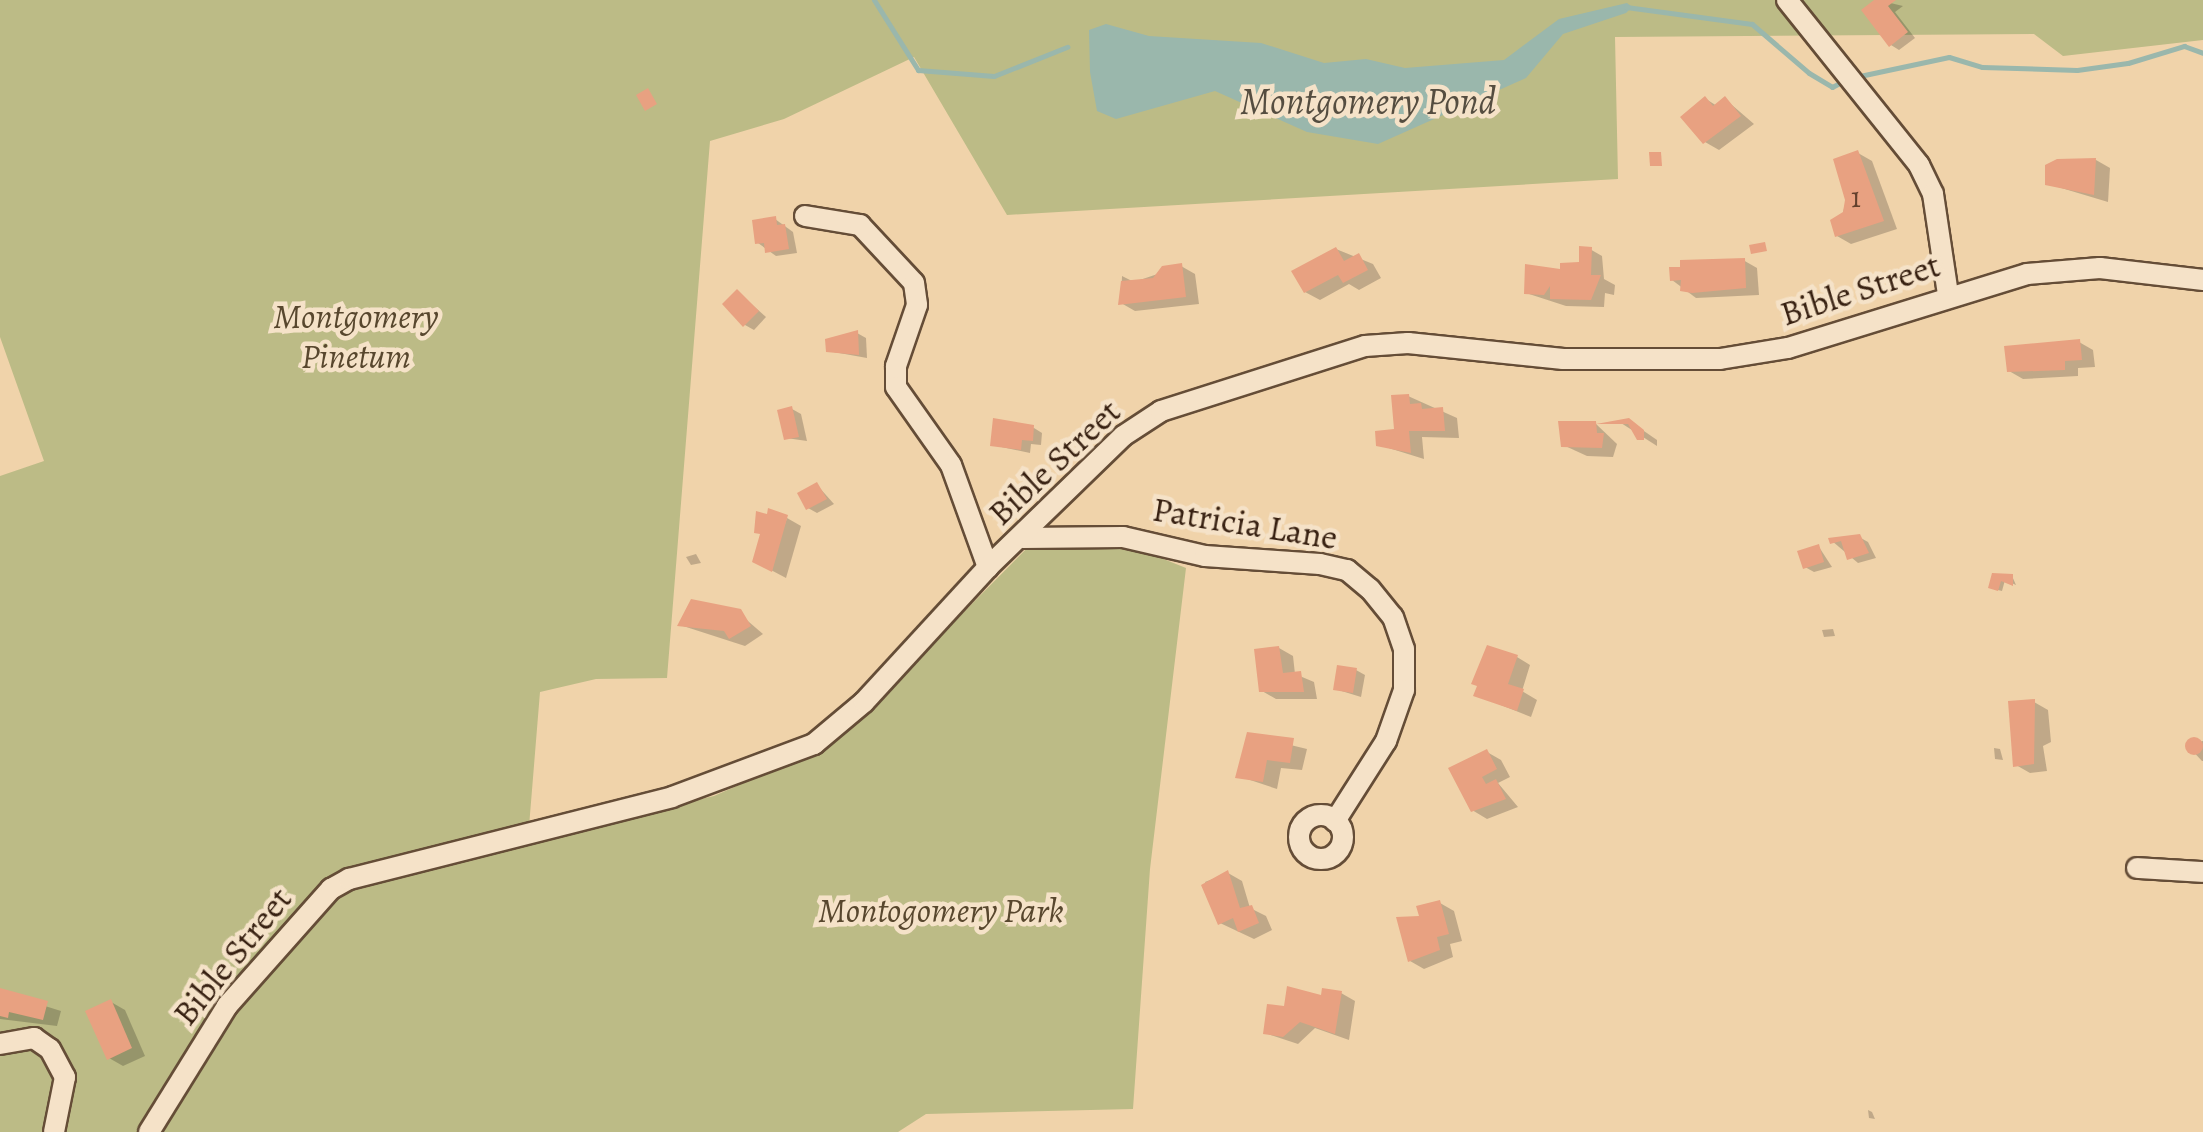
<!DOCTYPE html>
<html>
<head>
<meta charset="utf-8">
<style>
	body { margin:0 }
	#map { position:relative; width:2203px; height:1132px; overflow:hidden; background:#f0d3aa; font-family:Alegreya,serif }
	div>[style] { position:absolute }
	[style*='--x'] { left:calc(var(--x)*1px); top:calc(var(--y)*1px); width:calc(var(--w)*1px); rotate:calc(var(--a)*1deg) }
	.green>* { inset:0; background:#bcbb86 }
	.water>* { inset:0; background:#9ab7ac }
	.shadow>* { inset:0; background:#0003 }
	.stream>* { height:5px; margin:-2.5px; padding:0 2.5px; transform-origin:2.5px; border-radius:2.5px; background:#9ab7ac }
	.building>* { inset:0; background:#e8a181 }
	.round { border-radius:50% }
	.roads { filter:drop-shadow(2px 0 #654d37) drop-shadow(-2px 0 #654d37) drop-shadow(0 2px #654d37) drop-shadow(0 -2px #654d37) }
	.minor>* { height:20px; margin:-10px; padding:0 10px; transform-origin:10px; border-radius:10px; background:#f5e2c8 }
	.minor>.ring { margin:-10px; padding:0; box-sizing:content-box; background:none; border:20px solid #f5e2c8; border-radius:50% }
	span { translate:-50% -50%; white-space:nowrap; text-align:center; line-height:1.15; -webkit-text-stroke:9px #f5e2c8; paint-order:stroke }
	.number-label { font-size:30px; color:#63402d }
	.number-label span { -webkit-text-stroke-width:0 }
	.street-label { font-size:35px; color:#372011 }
	.park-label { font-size:35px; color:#58472e; font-style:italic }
	.water-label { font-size:38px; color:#554d40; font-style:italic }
</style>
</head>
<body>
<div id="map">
	<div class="green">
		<div style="clip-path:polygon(0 0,2203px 0,2203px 40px,2063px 56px,2034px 34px,1615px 37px,1618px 179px,1007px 215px,914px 57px,784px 119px,710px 141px,667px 678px,596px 679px,540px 692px,528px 839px,714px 796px,796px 760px,857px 720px,1039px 536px,1136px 548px,1186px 568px,1150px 869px,1133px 1109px,926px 1114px,898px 1132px,0 1132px,0 476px,44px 461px,0 337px)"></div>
	</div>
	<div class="water">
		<div style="clip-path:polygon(1627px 3px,1632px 7px,1626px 13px,1563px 34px,1526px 78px,1378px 144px,1307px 132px,1215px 91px,1116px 119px,1097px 111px,1090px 72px,1089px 30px,1106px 24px,1149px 36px,1261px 43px,1324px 63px,1366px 59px,1405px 68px,1504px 60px,1559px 19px)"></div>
	</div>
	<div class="shadow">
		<div style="clip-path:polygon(1878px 0,1903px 6px,1895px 12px,1915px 38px,1899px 50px,1891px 45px)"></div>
		<div style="clip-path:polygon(1706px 99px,1717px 106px,1725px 99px,1754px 124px,1719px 150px,1705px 142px)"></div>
		<div style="clip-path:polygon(1858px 153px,1872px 161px,1897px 229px,1851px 244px,1837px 236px)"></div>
		<div style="clip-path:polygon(2096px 160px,2110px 168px,2108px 202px,2048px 184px,2047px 167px)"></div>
		<div style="clip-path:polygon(775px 219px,793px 232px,797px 253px,776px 256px,758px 243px)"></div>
		<div style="clip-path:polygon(1588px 248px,1602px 256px,1604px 279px,1615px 285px,1614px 295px,1605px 293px,1604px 307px,1566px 306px,1526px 293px,1581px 265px)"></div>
		<div style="clip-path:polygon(1336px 249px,1373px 264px,1381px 278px,1359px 290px,1349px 284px,1320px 300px,1305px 292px,1295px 272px)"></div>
		<div style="clip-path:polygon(1743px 260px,1757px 268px,1759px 295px,1696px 298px,1672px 280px)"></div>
		<div style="clip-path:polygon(1181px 266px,1195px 274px,1199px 304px,1135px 311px,1121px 303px,1122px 276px,1134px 282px)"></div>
		<div style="clip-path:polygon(738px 292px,766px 317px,754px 330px,745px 325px)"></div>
		<div style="clip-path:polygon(857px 333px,866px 338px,867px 358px,828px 351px)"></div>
		<div style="clip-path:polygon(2079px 342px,2093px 350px,2095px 367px,2078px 368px,2078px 376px,2023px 379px,2009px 371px)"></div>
		<div style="clip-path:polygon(1408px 396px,1457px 418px,1459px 438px,1422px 437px,1424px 459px,1379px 445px,1397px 432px)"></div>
		<div style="clip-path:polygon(792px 409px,801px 414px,807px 441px,786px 438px)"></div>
		<div style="clip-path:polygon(1628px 420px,1657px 440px,1657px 446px,1621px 423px)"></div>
		<div style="clip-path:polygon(1595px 423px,1617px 444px,1613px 457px,1587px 456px,1563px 445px)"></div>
		<div style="clip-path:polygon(1034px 428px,1042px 433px,1041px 445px,1031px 444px,1030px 453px,992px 445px)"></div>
		<div style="clip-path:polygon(817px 485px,834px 504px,817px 513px,808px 508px)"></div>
		<div style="clip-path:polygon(787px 518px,801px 526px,786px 578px,769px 569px)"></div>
		<div style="clip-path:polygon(1859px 537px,1868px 542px,1876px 558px,1858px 563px,1832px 541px)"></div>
		<div style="clip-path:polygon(1819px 547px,1832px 567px,1814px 572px,1805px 567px)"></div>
		<div style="clip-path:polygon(686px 557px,696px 554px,701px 563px,691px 565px)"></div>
		<div style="clip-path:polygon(1994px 575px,2012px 576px,2016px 585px,2005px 580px,2002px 591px,1994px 589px)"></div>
		<div style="clip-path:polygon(742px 616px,763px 634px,745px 646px,680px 625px)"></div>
		<div style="clip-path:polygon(1833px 629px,1835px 636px,1824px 637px,1822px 630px)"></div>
		<div style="clip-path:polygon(1279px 648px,1293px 656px,1295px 674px,1314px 682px,1317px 699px,1276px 699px,1262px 691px)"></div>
		<div style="clip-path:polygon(1517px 657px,1530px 665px,1522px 691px,1537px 700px,1531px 717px,1476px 695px)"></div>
		<div style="clip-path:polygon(1356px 670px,1365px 675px,1361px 697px,1335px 689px)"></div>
		<div style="clip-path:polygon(2034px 702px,2048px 710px,2051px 742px,2043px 746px,2047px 771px,2030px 773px,2016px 765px)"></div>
		<div style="clip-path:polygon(1249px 735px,1307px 749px,1302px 770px,1281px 768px,1277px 789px,1238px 776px)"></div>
		<div style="clip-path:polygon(2203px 741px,2203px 761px,2202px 761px,2186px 744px)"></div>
		<div style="clip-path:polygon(1994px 748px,2000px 749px,2003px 760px,1995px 759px)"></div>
		<div style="clip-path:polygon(1487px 752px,1501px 760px,1510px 777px,1498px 783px,1518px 807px,1487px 819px,1472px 810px)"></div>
		<div style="clip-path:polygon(1228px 873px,1242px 881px,1250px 908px,1266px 916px,1272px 930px,1254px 939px,1220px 923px,1205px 882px)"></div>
		<div style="clip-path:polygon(1440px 903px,1454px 911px,1462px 941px,1450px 944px,1453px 957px,1424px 969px,1410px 961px,1422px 918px)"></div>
		<div style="clip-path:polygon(0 992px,61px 1011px,57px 1026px,0 1019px)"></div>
		<div style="clip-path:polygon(1341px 993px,1355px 1001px,1349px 1040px,1315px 1028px,1298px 1044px,1265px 1033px,1286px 1009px)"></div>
		<div style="clip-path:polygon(111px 1002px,125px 1010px,145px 1056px,123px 1066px,109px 1058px)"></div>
		<div style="clip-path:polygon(1868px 1110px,1872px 1112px,1875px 1119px,1869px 1118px)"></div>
	</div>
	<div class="stream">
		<div style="--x:874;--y:0;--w:83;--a:57.8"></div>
		<div style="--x:918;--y:70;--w:76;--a:4.5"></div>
		<div style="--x:994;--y:76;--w:79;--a:-21.7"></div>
		<div style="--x:1626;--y:7;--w:127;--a:7.7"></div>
		<div style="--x:1752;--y:24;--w:75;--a:40.7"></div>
		<div style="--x:1809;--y:73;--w:27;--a:31"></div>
		<div style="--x:1832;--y:87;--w:13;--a:-27"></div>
		<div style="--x:1855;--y:77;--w:96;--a:-12"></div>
		<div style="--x:1949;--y:57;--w:34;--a:17"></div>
		<div style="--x:1982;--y:67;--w:95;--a:1.8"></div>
		<div style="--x:2077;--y:70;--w:51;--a:-7.8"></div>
		<div style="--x:2128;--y:63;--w:59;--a:-16.9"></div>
		<div style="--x:2184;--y:46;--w:20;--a:20"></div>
	</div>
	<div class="building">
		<div style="clip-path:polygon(1874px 0,1896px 0,1888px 6px,1908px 32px,1889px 47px,1861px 10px)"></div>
		<div style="clip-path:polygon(648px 88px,657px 104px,645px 111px,636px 95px)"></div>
		<div style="clip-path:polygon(1705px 96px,1713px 106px,1725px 96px,1741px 116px,1703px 144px,1680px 117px)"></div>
		<div style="clip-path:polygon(1858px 150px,1884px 221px,1835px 237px,1830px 220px,1843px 212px,1845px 200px,1833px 159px)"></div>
		<div style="clip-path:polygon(1649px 152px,1661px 152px,1662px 166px,1650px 166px)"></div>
		<div style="clip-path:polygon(2096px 158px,2094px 195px,2045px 185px,2045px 165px,2057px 159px)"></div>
		<div style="clip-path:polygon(776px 216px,777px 225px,785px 224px,789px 249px,765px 253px,764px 243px,755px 244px,752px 220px)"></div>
		<div style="clip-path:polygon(1765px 242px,1767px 251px,1751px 254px,1749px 245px)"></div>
		<div style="clip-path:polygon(1579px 246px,1592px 247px,1591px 275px,1601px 275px,1591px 300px,1550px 299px,1550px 286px,1544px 295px,1524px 294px,1525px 264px,1560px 269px,1560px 263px,1579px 262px)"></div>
		<div style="clip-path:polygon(1336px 247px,1344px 261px,1359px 253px,1368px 270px,1343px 283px,1338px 275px,1304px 293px,1291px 271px)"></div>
		<div style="clip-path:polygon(1745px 258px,1746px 288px,1692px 293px,1680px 291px,1681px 280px,1670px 281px,1669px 267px,1680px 267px,1680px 260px)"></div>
		<div style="clip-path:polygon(1182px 263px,1186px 297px,1118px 305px,1121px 281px,1153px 278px,1162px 266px)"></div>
		<div style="clip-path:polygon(737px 289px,759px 311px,743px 327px,722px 304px)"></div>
		<div style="clip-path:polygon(858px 330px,859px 355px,826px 352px,825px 339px)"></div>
		<div style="clip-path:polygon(2080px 339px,2082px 360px,2065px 361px,2065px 370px,2007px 372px,2004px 346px)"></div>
		<div style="clip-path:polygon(1409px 394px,1410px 404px,1421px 403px,1422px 409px,1443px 407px,1445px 431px,1409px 431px,1411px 453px,1376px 446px,1375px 431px,1394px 429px,1391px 395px)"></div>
		<div style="clip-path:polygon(792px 406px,799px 437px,784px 440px,777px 410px)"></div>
		<div style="clip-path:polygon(993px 418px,1034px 425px,1033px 441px,1022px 440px,1021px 450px,990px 446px)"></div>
		<div style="clip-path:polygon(1629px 418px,1644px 430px,1644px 440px,1637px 440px,1628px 424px,1596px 424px)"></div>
		<div style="clip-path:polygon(1558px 421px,1596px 421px,1597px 433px,1604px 433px,1602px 448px,1561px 447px)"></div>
		<div style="clip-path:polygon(817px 482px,827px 499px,806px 510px,797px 493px)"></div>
		<div style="clip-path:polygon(768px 508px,788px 515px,772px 572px,752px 562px,760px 534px,754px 533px,756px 511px,767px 514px)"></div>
		<div style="clip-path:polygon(1860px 534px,1869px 553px,1847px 560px,1841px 541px,1830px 544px,1828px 538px)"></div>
		<div style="clip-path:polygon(1819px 544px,1824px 562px,1803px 569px,1797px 551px)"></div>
		<div style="clip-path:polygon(1992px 573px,2013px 574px,2013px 586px,2001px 581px,1998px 591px,1988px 588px)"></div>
		<div style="clip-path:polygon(691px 599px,741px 609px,751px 626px,729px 639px,724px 631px,677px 626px)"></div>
		<div style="clip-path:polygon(1487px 645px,1518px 655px,1508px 684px,1524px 689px,1517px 711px,1473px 696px,1477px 686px,1471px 684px)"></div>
		<div style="clip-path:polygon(1279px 646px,1283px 673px,1301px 671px,1304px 692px,1259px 692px,1254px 649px)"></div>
		<div style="clip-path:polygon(1337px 665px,1357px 668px,1353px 693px,1333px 690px)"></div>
		<div style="clip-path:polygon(2035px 699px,2034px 764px,2013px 767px,2008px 701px)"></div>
		<div style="clip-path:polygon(1247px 732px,1294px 738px,1290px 763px,1267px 760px,1263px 782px,1235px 778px)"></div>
		<div class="round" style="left:2185px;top:737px;width:18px;height:18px"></div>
		<div style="clip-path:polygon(1487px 749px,1497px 769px,1482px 777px,1486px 784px,1496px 779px,1506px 799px,1471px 812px,1448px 768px)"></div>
		<div style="clip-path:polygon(1228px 870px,1240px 908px,1252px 905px,1259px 923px,1238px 932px,1233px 918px,1218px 925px,1201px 885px)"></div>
		<div style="clip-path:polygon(1440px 900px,1449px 934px,1437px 937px,1440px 950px,1408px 962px,1396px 917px,1419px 916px,1416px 906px)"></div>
		<div style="clip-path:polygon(1287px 986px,1321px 995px,1322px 988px,1342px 991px,1335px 1034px,1300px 1022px,1283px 1037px,1263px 1034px,1267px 1004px,1284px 1006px)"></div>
		<div style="clip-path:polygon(0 988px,48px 1001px,43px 1020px,9px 1012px,8px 1018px,0 1016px)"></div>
		<div style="clip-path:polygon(111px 999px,132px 1048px,107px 1060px,85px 1011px)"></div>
	</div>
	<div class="roads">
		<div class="minor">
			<div style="--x:1787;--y:0;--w:211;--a:51.3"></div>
			<div style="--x:1919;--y:165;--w:32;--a:64"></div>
			<div style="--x:1933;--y:194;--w:101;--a:81.5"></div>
			<div style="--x:805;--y:216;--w:56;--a:9.3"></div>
			<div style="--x:860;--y:225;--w:79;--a:47"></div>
			<div style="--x:914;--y:283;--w:22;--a:82"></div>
			<div style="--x:917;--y:305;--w:65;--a:109"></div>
			<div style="--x:896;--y:366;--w:21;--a:90"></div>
			<div style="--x:896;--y:387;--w:95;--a:54.8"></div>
			<div style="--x:951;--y:465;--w:109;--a:70.1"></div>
			<div style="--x:1023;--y:538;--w:100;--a:-0.6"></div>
			<div style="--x:1123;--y:537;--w:84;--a:13"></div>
			<div style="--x:1205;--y:556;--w:115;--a:4"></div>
			<div style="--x:1320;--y:564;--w:28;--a:13"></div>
			<div style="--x:1347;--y:570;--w:30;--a:40"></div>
			<div style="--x:1370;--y:589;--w:36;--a:51"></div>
			<div style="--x:1393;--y:617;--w:34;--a:71"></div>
			<div style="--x:1404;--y:649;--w:41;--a:90"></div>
			<div style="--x:1404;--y:690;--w:54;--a:109.4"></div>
			<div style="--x:1386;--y:741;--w:95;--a:122.5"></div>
			<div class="ring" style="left:1299px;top:815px;width:24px;height:24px"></div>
			<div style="--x:2137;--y:868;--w:66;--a:3.5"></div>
			<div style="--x:0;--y:1044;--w:35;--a:-10"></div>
			<div style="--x:34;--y:1038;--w:19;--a:35"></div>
			<div style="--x:50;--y:1049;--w:32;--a:62"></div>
			<div style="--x:65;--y:1077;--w:56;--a:101.3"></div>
			<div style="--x:149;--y:1132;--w:148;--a:-58.2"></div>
			<div style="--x:227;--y:1006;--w:157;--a:-48.4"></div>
			<div style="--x:331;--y:889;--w:21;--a:-29"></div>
			<div style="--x:349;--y:879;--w:333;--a:-14.2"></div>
			<div style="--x:672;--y:797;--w:152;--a:-20.5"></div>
			<div style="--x:814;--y:744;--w:65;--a:-40"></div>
			<div style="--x:864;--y:702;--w:183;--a:-47.4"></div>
			<div style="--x:988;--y:567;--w:188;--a:-44.1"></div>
			<div style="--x:1123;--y:436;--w:45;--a:-33.3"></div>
			<div style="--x:1161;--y:411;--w:214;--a:-17.7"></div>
			<div style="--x:1365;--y:346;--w:43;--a:-4"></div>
			<div style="--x:1408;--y:343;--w:156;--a:5.9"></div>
			<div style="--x:1563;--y:359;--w:157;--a:0"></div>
			<div style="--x:1720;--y:359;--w:69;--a:-9.2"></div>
			<div style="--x:1788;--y:348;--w:250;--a:-17.2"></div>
			<div style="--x:2027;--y:274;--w:73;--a:-4.7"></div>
			<div style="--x:2100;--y:268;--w:104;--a:6.6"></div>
		</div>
	</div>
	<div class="number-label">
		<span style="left:1856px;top:197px">1</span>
	</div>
	<div class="street-label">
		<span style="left:1860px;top:289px;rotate:-18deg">Bible Street</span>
		<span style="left:1054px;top:462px;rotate:-43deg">Bible Street</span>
		<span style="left:1245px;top:523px;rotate:9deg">Patricia Lane</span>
		<span style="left:232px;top:956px;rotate:-51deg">Bible Street</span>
	</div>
	<div class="park-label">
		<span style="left:356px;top:336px">Montgomery<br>Pinetum</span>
		<span style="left:941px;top:910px">Montogomery Park</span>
	</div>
	<div class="water-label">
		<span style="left:1368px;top:102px">Montgomery Pond</span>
	</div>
</div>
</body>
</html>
